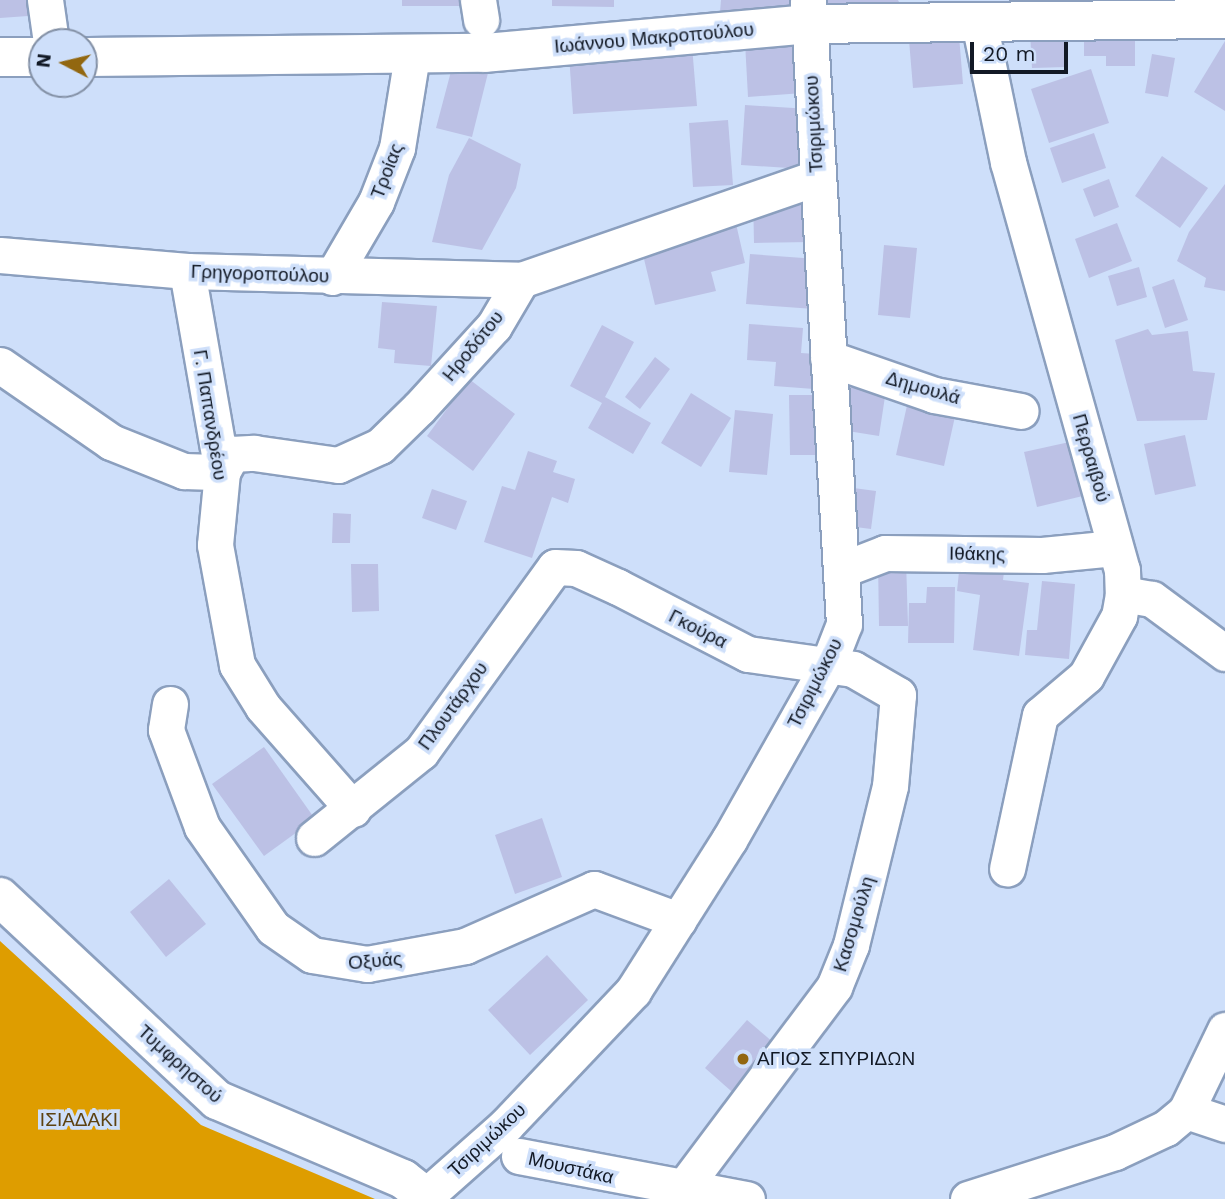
<!DOCTYPE html>
<html>
<head>
<meta charset="utf-8">
<style>
	body { margin:0 }
	#map { position:relative; width:1225px; height:1199px; overflow:hidden; background:#cedffa; font-family:"Work Sans",sans-serif }
	div>[style] { position:absolute }
	[style*='--x'] { left:calc(var(--x)*1px); top:calc(var(--y)*1px); width:calc(var(--w)*1px); rotate:calc(var(--a)*1deg) }
	.forest>* { inset:0; background:#de9d00 }
	.building>* { inset:0; background:#bcc1e5 }
	.roads { filter:drop-shadow(2px 0 #8b9fbe) drop-shadow(-2px 0 #8b9fbe) drop-shadow(0 2px #8b9fbe) drop-shadow(0 -2px #8b9fbe) }
	.minor>* { height:35px; margin:-17.5px; padding:0 17.5px; transform-origin:17.5px; border-radius:17.5px; background:#fff }
	.tertiary>* { height:38px; margin:-19px; padding:0 19px; transform-origin:19px; border-radius:19px; background:#fff }
	.secondary>* { height:38px; margin:-19px; padding:0 19px; transform-origin:19px; border-radius:19px; background:#fff }
	.dots>* { width:19px; height:19px; translate:-50% -50%; box-sizing:border-box; border:4px solid #cedffa; border-radius:50% }
	span { translate:-50% -50%; white-space:nowrap; text-align:center; line-height:1.15; -webkit-text-stroke:7px #cedffa; paint-order:stroke }
	.street-label { font-size:19px; color:#121925 }
	.poi-label { font-size:19px; color:#121925 }
	.left { translate:0 -50%; text-align:left }
	.park-label { font-size:19px; color:#5d4210 }
	.north { position:absolute; left:28px; top:28px; width:70px; height:70px; box-sizing:border-box; background:#cedffa; border:2px solid #8390a5; border-radius:50%; rotate:277deg; font-size:19px; font-weight:700; line-height:28px; text-align:center; color:#121925 }
	.north::after { content:''; display:block; margin:auto; width:24px; height:32px; background:#926710; clip-path:polygon(50% 0,100% 100%,50% 72%,0 100%) }
	.scale { position:absolute; left:970px; top:42px; width:98px; height:32px; box-sizing:border-box; border:4px solid #121925; border-top:0; padding-left:9px; font-size:21px; line-height:24px; white-space:nowrap; color:#121925; -webkit-text-stroke:5px #cedffa; paint-order:stroke }
</style>
</head>
<body>
<div id="map">
	<div class="forest">
		<div style="clip-path:polygon(0 941px,201px 1125px,375px 1199px,0 1199px)"></div>
	</div>
	<div class="building">
		<div style="clip-path:polygon(0 0,41px 0,42px 15px,0 18px)"></div>
		<div style="clip-path:polygon(402px 0,469px 0,470px 6px,402px 6px)"></div>
		<div style="clip-path:polygon(552px 0,614px 0,614px 7px,552px 6px)"></div>
		<div style="clip-path:polygon(721px 0,791px 0,791px 19px,720px 12px)"></div>
		<div style="clip-path:polygon(825px 0,898px 0,899px 2px,826px 5px)"></div>
		<div style="clip-path:polygon(1064px 31px,1066px 67px,1032px 68px,1030px 32px)"></div>
		<div style="clip-path:polygon(1084px 31px,1135px 31px,1135px 66px,1106px 66px,1106px 56px,1084px 56px)"></div>
		<div style="clip-path:polygon(959px 36px,963px 84px,913px 88px,909px 40px)"></div>
		<div style="clip-path:polygon(799px 38px,803px 93px,748px 97px,745px 42px)"></div>
		<div style="clip-path:polygon(1225px 41px,1225px 111px,1194px 92px)"></div>
		<div style="clip-path:polygon(692px 46px,697px 106px,573px 114px,569px 54px)"></div>
		<div style="clip-path:polygon(1152px 54px,1175px 58px,1168px 97px,1145px 93px)"></div>
		<div style="clip-path:polygon(454px 60px,489px 69px,472px 137px,436px 128px)"></div>
		<div style="clip-path:polygon(1091px 69px,1109px 123px,1049px 143px,1031px 89px)"></div>
		<div style="clip-path:polygon(745px 105px,809px 109px,805px 169px,741px 165px)"></div>
		<div style="clip-path:polygon(728px 120px,733px 185px,693px 187px,689px 123px)"></div>
		<div style="clip-path:polygon(1094px 133px,1106px 168px,1062px 183px,1050px 148px)"></div>
		<div style="clip-path:polygon(469px 138px,521px 164px,516px 188px,482px 250px,432px 242px,449px 175px)"></div>
		<div style="clip-path:polygon(1162px 156px,1208px 188px,1180px 228px,1135px 196px)"></div>
		<div style="clip-path:polygon(1109px 179px,1119px 207px,1094px 217px,1083px 189px)"></div>
		<div style="clip-path:polygon(1225px 184px,1225px 291px,1204px 287px,1206px 278px,1177px 261px,1189px 232px)"></div>
		<div style="clip-path:polygon(753px 195px,812px 195px,812px 242px,754px 243px)"></div>
		<div style="clip-path:polygon(734px 215px,745px 263px,711px 272px,716px 291px,655px 305px,639px 238px)"></div>
		<div style="clip-path:polygon(1117px 223px,1132px 261px,1089px 278px,1075px 239px)"></div>
		<div style="clip-path:polygon(884px 245px,917px 248px,910px 318px,878px 315px)"></div>
		<div style="clip-path:polygon(750px 254px,817px 259px,814px 309px,746px 304px)"></div>
		<div style="clip-path:polygon(1139px 267px,1147px 297px,1117px 306px,1108px 276px)"></div>
		<div style="clip-path:polygon(1174px 279px,1188px 320px,1165px 328px,1152px 287px)"></div>
		<div style="clip-path:polygon(382px 302px,437px 306px,431px 366px,394px 363px,395px 350px,378px 348px)"></div>
		<div style="clip-path:polygon(749px 324px,803px 328px,801px 353px,816px 354px,814px 389px,774px 386px,776px 362px,747px 360px)"></div>
		<div style="clip-path:polygon(602px 325px,634px 342px,605px 397px,651px 423px,633px 454px,588px 428px,602px 403px,570px 386px)"></div>
		<div style="clip-path:polygon(1148px 329px,1152px 335px,1188px 331px,1193px 371px,1215px 373px,1207px 420px,1137px 421px,1115px 340px)"></div>
		<div style="clip-path:polygon(655px 357px,670px 369px,640px 409px,625px 397px)"></div>
		<div style="clip-path:polygon(469px 379px,515px 414px,473px 471px,427px 436px)"></div>
		<div style="clip-path:polygon(843px 382px,886px 390px,879px 436px,835px 429px)"></div>
		<div style="clip-path:polygon(691px 393px,731px 418px,701px 467px,661px 443px)"></div>
		<div style="clip-path:polygon(789px 395px,822px 395px,822px 455px,790px 455px)"></div>
		<div style="clip-path:polygon(908px 401px,956px 412px,944px 466px,896px 455px)"></div>
		<div style="clip-path:polygon(735px 410px,773px 414px,767px 475px,729px 472px)"></div>
		<div style="clip-path:polygon(1185px 435px,1196px 486px,1155px 495px,1144px 444px)"></div>
		<div style="clip-path:polygon(1074px 441px,1087px 495px,1037px 507px,1024px 452px)"></div>
		<div style="clip-path:polygon(528px 451px,557px 461px,553px 472px,575px 479px,568px 503px,552px 497px,532px 558px,484px 542px,502px 486px,515px 490px)"></div>
		<div style="clip-path:polygon(846px 487px,876px 491px,871px 529px,840px 525px)"></div>
		<div style="clip-path:polygon(432px 489px,467px 501px,456px 530px,422px 518px)"></div>
		<div style="clip-path:polygon(333px 513px,351px 514px,350px 543px,332px 543px)"></div>
		<div style="clip-path:polygon(878px 560px,906px 560px,908px 626px,879px 626px)"></div>
		<div style="clip-path:polygon(960px 562px,1005px 564px,1003px 580px,1029px 583px,1019px 656px,973px 650px,980px 595px,957px 591px)"></div>
		<div style="clip-path:polygon(351px 564px,378px 564px,379px 611px,352px 612px)"></div>
		<div style="clip-path:polygon(1042px 581px,1075px 584px,1069px 659px,1025px 655px,1027px 630px,1037px 630px)"></div>
		<div style="clip-path:polygon(927px 587px,955px 587px,954px 643px,908px 643px,909px 603px,926px 603px)"></div>
		<div style="clip-path:polygon(264px 747px,315px 819px,264px 856px,212px 784px)"></div>
		<div style="clip-path:polygon(542px 818px,562px 877px,515px 894px,495px 835px)"></div>
		<div style="clip-path:polygon(169px 879px,206px 924px,166px 957px,130px 912px)"></div>
		<div style="clip-path:polygon(547px 955px,588px 1000px,530px 1055px,488px 1010px)"></div>
		<div style="clip-path:polygon(747px 1020px,781px 1049px,739px 1098px,705px 1068px)"></div>
	</div>
	<div class="roads">
		<div class="minor">
			<div style="--x:45;--y:0;--w:42;--a:81.9"></div>
			<div style="--x:478;--y:0;--w:20;--a:81"></div>
			<div style="--x:979;--y:22;--w:143;--a:78.3"></div>
			<div style="--x:1008;--y:162;--w:424;--a:74.4"></div>
			<div style="--x:1122;--y:570;--w:24;--a:88"></div>
			<div style="--x:1123;--y:594;--w:22;--a:100"></div>
			<div style="--x:1119;--y:616;--w:68;--a:118.8"></div>
			<div style="--x:1086;--y:676;--w:60;--a:139.7"></div>
			<div style="--x:1040;--y:715;--w:157;--a:102.1"></div>
			<div style="--x:0;--y:255;--w:188;--a:4.9"></div>
			<div style="--x:187;--y:271;--w:334;--a:1.5"></div>
			<div style="--x:187;--y:271;--w:204;--a:80.1"></div>
			<div style="--x:222;--y:472;--w:73;--a:95.5"></div>
			<div style="--x:215;--y:545;--w:122;--a:79.6"></div>
			<div style="--x:237;--y:665;--w:49;--a:58.2"></div>
			<div style="--x:263;--y:707;--w:136;--a:48.6"></div>
			<div style="--x:332;--y:277;--w:87;--a:-59.6"></div>
			<div style="--x:376;--y:202;--w:58;--a:-68.7"></div>
			<div style="--x:397;--y:148;--w:94;--a:-80.8"></div>
			<div style="--x:828;--y:358;--w:112;--a:19.2"></div>
			<div style="--x:934;--y:395;--w:88;--a:10.4"></div>
			<div style="--x:0;--y:365;--w:135;--a:34.7"></div>
			<div style="--x:111;--y:442;--w:79;--a:21.7"></div>
			<div style="--x:184;--y:471;--w:38;--a:2"></div>
			<div style="--x:222;--y:472;--w:21;--a:-61"></div>
			<div style="--x:232;--y:454;--w:22;--a:-3"></div>
			<div style="--x:254;--y:453;--w:85;--a:8.1"></div>
			<div style="--x:338;--y:465;--w:46;--a:-24.3"></div>
			<div style="--x:380;--y:446;--w:54;--a:-44.3"></div>
			<div style="--x:419;--y:408;--w:111;--a:-47.6"></div>
			<div style="--x:494;--y:326;--w:53;--a:-59.6"></div>
			<div style="--x:521;--y:280;--w:312;--a:-19.1"></div>
			<div style="--x:841;--y:570;--w:47;--a:-21.1"></div>
			<div style="--x:885;--y:553;--w:157;--a:0.7"></div>
			<div style="--x:1042;--y:555;--w:73;--a:-5.5"></div>
			<div style="--x:1123;--y:594;--w:29;--a:10"></div>
			<div style="--x:1152;--y:599;--w:91;--a:36.5"></div>
			<div style="--x:170;--y:704;--w:26;--a:99"></div>
			<div style="--x:166;--y:730;--w:103;--a:69.6"></div>
			<div style="--x:202;--y:827;--w:123;--a:54.9"></div>
			<div style="--x:273;--y:928;--w:47;--a:34.7"></div>
			<div style="--x:312;--y:955;--w:56;--a:9.3"></div>
			<div style="--x:367;--y:964;--w:100;--a:-10.4"></div>
			<div style="--x:465;--y:946;--w:141;--a:-23.8"></div>
			<div style="--x:594;--y:889;--w:90;--a:20.3"></div>
			<div style="--x:314;--y:838;--w:137;--a:-38.8"></div>
			<div style="--x:421;--y:752;--w:228;--a:-54.1"></div>
			<div style="--x:555;--y:567;--w:21;--a:3"></div>
			<div style="--x:576;--y:568;--w:46;--a:24.3"></div>
			<div style="--x:618;--y:587;--w:146;--a:27.3"></div>
			<div style="--x:748;--y:654;--w:106;--a:8.1"></div>
			<div style="--x:853;--y:669;--w:52;--a:30"></div>
			<div style="--x:898;--y:695;--w:91;--a:95"></div>
			<div style="--x:890;--y:786;--w:164;--a:103.8"></div>
			<div style="--x:851;--y:945;--w:45;--a:112"></div>
			<div style="--x:834;--y:987;--w:251;--a:126.9"></div>
			<div style="--x:1186;--y:1111;--w:41;--a:18.4"></div>
			<div style="--x:519;--y:1156;--w:232;--a:10.7"></div>
			<div style="--x:427;--y:1195;--w:106;--a:-41.5"></div>
			<div style="--x:506;--y:1125;--w:185;--a:-46.5"></div>
			<div style="--x:633;--y:991;--w:179;--a:-57.6"></div>
			<div style="--x:729;--y:840;--w:201;--a:-60.5"></div>
			<div style="--x:828;--y:665;--w:44;--a:-68.7"></div>
			<div style="--x:844;--y:624;--w:625;--a:-93.3"></div>
			<div style="--x:968;--y:1199;--w:154;--a:-17.7"></div>
			<div style="--x:1115;--y:1152;--w:56;--a:-25.2"></div>
			<div style="--x:1166;--y:1128;--w:26;--a:-40"></div>
			<div style="--x:1186;--y:1111;--w:90;--a:-64.3"></div>
		</div>
		<div class="tertiary">
			<div style="--x:0;--y:897;--w:297;--a:43.1"></div>
			<div style="--x:217;--y:1100;--w:202;--a:23"></div>
			<div style="--x:403;--y:1179;--w:33;--a:38"></div>
		</div>
		<div class="secondary">
			<div style="--x:0;--y:57;--w:42;--a:0"></div>
			<div style="--x:84;--y:57;--w:401;--a:-0.6"></div>
			<div style="--x:485;--y:53;--w:324;--a:-5.1"></div>
			<div style="--x:808;--y:24;--w:417;--a:-0.7"></div>
		</div>
	</div>
	<div class="dots">
		<div style="left:743px;top:1059px;background:#926710"></div>
	</div>
	<div class="street-label">
		<span style="left:654px;top:38px;rotate:-5deg">Ιωάννου Μακροπούλου</span>
		<span style="left:814px;top:124px;rotate:-93deg">Τσιριμώκου</span>
		<span style="left:387px;top:171px;rotate:-69deg">Τροίας</span>
		<span style="left:260px;top:274px;rotate:2deg">Γρηγοροπούλου</span>
		<span style="left:473px;top:346px;rotate:-51deg">Ηροδότου</span>
		<span style="left:923px;top:388px;rotate:16deg">Δημουλά</span>
		<span style="left:210px;top:415px;rotate:81deg">Γ. Παπανδρέου</span>
		<span style="left:1091px;top:458px;rotate:74deg">Περραιβού</span>
		<span style="left:977px;top:554px;rotate:1deg">Ιθάκης</span>
		<span style="left:698px;top:629px;rotate:27deg">Γκούρα</span>
		<span style="left:815px;top:683px;rotate:-63deg">Τσιριμώκου</span>
		<span style="left:453px;top:706px;rotate:-54deg">Πλουτάρχου</span>
		<span style="left:854px;top:924px;rotate:-73deg">Κασομούλη</span>
		<span style="left:375px;top:961px;rotate:-5deg">Οξυάς</span>
		<span style="left:180px;top:1064px;rotate:42deg">Τυμφρηστού</span>
		<span style="left:487px;top:1140px;rotate:-43deg">Τσιριμώκου</span>
		<span style="left:571px;top:1168px;rotate:13deg">Μουστάκα</span>
	</div>
	<div class="poi-label">
		<span class="left" style="left:757px;top:1059px">ΑΓΙΟΣ ΣΠΥΡΙΔΩΝ</span>
	</div>
	<div class="park-label">
		<span style="left:79px;top:1120px">ΙΣΙΑΔΑΚΙ</span>
	</div>
	<div class="north">N</div>
	<div class="scale">20 m</div>
</div>
</body>
</html>
